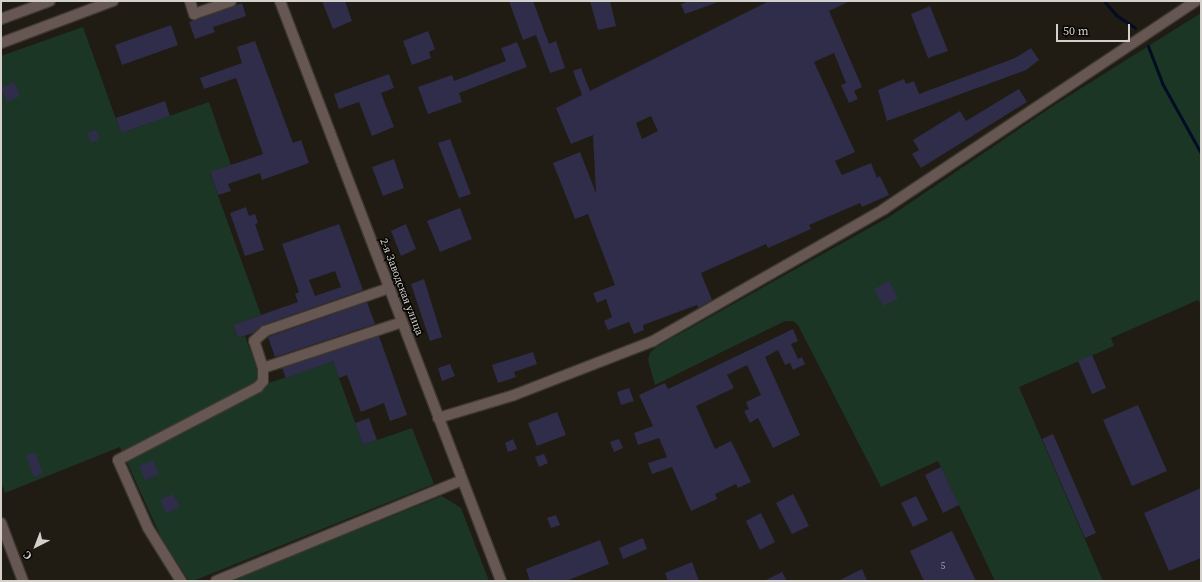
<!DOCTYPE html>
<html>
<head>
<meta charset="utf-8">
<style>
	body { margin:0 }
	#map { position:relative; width:1202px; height:582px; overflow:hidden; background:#201b13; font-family:"Source Serif 4",serif }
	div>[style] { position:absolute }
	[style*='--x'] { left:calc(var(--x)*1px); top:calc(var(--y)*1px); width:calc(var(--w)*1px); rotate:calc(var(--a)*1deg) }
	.green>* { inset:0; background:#1b3624 }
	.stream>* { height:3px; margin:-1.5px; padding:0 1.5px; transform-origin:1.5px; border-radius:1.5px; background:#020d24 }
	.building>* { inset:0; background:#2f2d4a }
	.roads { filter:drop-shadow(1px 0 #3d3830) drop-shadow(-1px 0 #3d3830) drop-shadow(0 1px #3d3830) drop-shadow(0 -1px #3d3830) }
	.minor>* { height:10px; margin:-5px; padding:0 5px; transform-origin:5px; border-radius:5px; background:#675752 }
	span { translate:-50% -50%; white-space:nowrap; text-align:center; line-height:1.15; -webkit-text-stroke:3px #080604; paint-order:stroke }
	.number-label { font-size:9px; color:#aba7ab }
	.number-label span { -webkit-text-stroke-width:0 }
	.street-label { font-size:11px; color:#d4d0cb }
	.frame { position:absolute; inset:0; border:2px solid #d4d0cb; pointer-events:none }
	.north { position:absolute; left:16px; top:526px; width:40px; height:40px; -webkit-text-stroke:3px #080604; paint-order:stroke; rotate:222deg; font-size:11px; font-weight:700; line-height:16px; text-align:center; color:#d4d0cb }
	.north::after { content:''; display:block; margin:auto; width:14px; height:18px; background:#d4d0cb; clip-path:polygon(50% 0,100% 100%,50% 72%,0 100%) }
	.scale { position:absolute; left:1056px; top:24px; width:74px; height:18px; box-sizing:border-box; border:2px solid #d4d0cb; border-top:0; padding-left:5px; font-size:12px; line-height:14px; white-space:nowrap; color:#d4d0cb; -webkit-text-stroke:3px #080604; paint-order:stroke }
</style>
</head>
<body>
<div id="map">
	<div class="green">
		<div style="clip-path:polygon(1201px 13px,1201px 305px,1198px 300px,1111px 338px,1114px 346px,1019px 387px,1103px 581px,995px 581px,938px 461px,881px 487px,798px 325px,793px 321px,785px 321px,655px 385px,648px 360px,650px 353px,656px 347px,889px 217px,1056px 104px)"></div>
		<div style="clip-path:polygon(83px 27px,121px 133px,209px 102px,231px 165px,210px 173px,261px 315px,233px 325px,238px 338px,245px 336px,263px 385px,333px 361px,363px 445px,412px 428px,434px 484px,193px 581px,189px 581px,161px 537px,120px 447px,5px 493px,1px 482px,1px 56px)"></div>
		<div style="clip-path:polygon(442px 496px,461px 508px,489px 581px,229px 581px)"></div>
	</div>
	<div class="stream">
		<div style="--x:1104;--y:1;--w:18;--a:49"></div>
		<div style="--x:1116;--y:15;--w:23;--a:34"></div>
		<div style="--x:1148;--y:46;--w:40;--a:69"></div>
		<div style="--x:1162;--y:83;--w:80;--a:60.9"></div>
	</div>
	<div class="building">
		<div style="clip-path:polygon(322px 1px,345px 1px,352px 21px,333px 29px)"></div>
		<div style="clip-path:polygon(509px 1px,533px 1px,549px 44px,556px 41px,565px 68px,550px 73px,536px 35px,523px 40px)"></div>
		<div style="clip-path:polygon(590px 1px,610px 1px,616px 26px,598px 30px)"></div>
		<div style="clip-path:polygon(689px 1px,718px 1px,718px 2px,685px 14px,681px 4px)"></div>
		<div style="clip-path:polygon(evenodd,769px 1px,850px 1px,829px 11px,862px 87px,854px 91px,858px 99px,849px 103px,841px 85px,846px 83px,834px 53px,814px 62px,855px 152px,835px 161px,842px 175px,871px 163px,877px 178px,880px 176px,889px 195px,862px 207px,860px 203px,809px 225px,811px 229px,768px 248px,766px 244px,701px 273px,712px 300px,698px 308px,697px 305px,643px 325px,644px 330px,634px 334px,629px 322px,608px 330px,604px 321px,612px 317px,606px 299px,597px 303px,593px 293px,615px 285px,588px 214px,575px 219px,553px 163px,580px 152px,596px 193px,593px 135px,571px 144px,556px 108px,582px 95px,573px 71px,581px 68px,590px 91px,769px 1px,651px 116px,658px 131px,642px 139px,636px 123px,651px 116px)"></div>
		<div style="clip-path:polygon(242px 3px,246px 16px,213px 27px,215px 32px,195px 39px,189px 22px)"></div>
		<div style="clip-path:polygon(930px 6px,948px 51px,928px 58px,911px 14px)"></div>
		<div style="clip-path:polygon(171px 25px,178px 45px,122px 65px,115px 45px)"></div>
		<div style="clip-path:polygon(428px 31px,435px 49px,429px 52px,431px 58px,412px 65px,403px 41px)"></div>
		<div style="clip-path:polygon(255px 41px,293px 143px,301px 140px,309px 163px,262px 180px,260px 173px,228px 184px,231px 191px,218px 195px,210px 172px,263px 154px,236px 78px,204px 89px,200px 78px,242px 63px,237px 47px)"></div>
		<div style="clip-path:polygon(517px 42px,527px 67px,459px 93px,462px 102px,428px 114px,418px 87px,452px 75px,454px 81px,506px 61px,501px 48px)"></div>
		<div style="clip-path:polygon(1031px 48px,1039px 60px,1026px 70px,887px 121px,878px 90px,904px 79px,906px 84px,914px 81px,919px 94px,1015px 58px)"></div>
		<div style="clip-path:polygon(389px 74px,394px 88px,381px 93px,394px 127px,372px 136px,359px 102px,339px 109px,334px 94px)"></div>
		<div style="clip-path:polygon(14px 82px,20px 96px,7px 102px,1px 88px)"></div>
		<div style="clip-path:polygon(1019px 89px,1027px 102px,921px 168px,912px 154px,919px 150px,913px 140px,960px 111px,966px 121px)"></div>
		<div style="clip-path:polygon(165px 101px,170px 116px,121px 133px,116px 118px)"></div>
		<div style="clip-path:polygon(96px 130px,100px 139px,91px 143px,87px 133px)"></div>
		<div style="clip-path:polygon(450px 139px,471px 194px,459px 198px,438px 143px)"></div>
		<div style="clip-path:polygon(394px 159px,404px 188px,383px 196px,372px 167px)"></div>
		<div style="clip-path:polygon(246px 207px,249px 216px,255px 214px,258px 223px,255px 224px,264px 250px,245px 256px,230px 213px)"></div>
		<div style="clip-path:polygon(460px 208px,472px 239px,440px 252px,427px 221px)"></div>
		<div style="clip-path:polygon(evenodd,339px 224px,363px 290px,263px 325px,253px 333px,238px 338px,233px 325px,298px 302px,295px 294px,299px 292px,282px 244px,339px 224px,335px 271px,341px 287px,315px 296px,309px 280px,335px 271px)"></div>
		<div style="clip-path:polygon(406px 224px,416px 249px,401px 256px,391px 231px)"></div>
		<div style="clip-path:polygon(424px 279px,442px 337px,430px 341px,411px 284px)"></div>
		<div style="clip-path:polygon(889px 281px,898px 298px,883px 306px,874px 289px)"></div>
		<div style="clip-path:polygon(367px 302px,375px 324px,275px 357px,268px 337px)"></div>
		<div style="clip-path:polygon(793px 329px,798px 341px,791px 344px,798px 359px,802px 357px,805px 364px,793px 370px,790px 363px,785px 365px,778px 350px,765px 357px,800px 435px,773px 448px,758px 418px,750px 423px,744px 411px,749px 409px,746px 402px,761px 395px,747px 365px,727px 375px,734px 388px,696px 406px,715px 449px,731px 441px,751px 482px,738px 488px,736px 484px,715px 494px,717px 499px,691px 511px,672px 467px,652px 474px,648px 463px,667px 457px,659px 438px,638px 445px,634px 433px,653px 426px,639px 395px,665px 383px,668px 389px)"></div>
		<div style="clip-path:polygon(379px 336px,407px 415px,390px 421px,384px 403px,361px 412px,347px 375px,339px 378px,333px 361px,286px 378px,282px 368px)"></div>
		<div style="clip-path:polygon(533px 352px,537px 364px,514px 372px,516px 377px,498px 383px,492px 365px)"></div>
		<div style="clip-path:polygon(1092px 355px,1106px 388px,1092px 394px,1078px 361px)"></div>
		<div style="clip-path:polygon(450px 364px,455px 376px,442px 381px,438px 368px)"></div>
		<div style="clip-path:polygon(629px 388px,634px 401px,621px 405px,617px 392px)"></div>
		<div style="clip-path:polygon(1138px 405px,1167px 471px,1132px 486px,1103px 420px)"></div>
		<div style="clip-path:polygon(557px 412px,566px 435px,537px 446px,528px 423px)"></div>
		<div style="clip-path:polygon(369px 418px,377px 440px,363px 445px,355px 423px)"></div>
		<div style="clip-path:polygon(1053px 434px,1096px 533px,1085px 538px,1042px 439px)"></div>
		<div style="clip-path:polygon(513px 439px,517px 449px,508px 452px,505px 443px)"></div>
		<div style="clip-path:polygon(619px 439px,623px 448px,614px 452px,610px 442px)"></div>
		<div style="clip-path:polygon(35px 452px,43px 473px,34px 477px,26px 456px)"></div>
		<div style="clip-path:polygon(544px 454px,548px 463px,539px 467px,535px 457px)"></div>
		<div style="clip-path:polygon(153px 460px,159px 474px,145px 480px,139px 466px)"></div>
		<div style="clip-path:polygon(941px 467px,959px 505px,943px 513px,925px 475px)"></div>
		<div style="clip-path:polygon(1201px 488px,1201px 558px,1169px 571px,1144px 513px)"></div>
		<div style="clip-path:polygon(173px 494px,180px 507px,166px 513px,160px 500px)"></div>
		<div style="clip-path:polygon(793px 494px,809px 526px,792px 534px,776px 503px)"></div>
		<div style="clip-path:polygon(916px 496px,928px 520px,913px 527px,901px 503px)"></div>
		<div style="clip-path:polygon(761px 513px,775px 542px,760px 550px,746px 521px)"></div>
		<div style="clip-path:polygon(556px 515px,560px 525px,551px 528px,547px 518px)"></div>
		<div style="clip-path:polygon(952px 531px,976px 581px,924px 581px,910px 551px)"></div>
		<div style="clip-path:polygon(643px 538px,647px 549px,623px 559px,619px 548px)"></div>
		<div style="clip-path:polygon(600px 540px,609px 564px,566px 581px,530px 581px,526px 569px)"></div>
		<div style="clip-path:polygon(692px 562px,699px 581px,668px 581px,665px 573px)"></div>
		<div style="clip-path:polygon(862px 569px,867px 581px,838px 581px)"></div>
		<div style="clip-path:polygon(782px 572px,787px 581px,764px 581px)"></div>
	</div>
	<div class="roads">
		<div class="minor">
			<div style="--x:190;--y:1;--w:14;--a:73"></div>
			<div style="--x:194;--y:14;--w:39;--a:-19"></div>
			<div style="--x:280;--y:1;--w:621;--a:69.14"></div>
			<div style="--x:1;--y:19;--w:52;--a:-20.2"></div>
			<div style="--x:1;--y:43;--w:120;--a:-20.6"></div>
			<div style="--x:263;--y:368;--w:146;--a:-18.3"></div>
			<div style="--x:438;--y:418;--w:79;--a:-16.8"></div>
			<div style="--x:514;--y:395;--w:149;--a:-21.2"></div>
			<div style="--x:653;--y:341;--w:266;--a:-29.7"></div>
			<div style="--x:884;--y:209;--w:375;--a:-33.7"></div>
			<div style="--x:1;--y:523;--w:62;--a:69.2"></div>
			<div style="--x:181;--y:581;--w:62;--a:-121.9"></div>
			<div style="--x:148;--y:528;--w:74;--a:-113.8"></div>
			<div style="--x:118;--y:460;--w:158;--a:-27.5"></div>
			<div style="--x:258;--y:387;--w:8;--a:-50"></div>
			<div style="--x:263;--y:381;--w:13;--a:-90"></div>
			<div style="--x:263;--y:368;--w:28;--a:-108"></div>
			<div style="--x:254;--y:341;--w:15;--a:-42"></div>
			<div style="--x:265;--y:331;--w:131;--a:-19.1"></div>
			<div style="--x:216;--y:581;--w:266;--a:-22.3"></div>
		</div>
	</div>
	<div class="number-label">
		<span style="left:943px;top:566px">5</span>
	</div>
	<div class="street-label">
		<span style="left:401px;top:287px;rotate:69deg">2-я Заводская улица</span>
	</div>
	<div class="frame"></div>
	<div class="north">С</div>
	<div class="scale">50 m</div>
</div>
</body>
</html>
